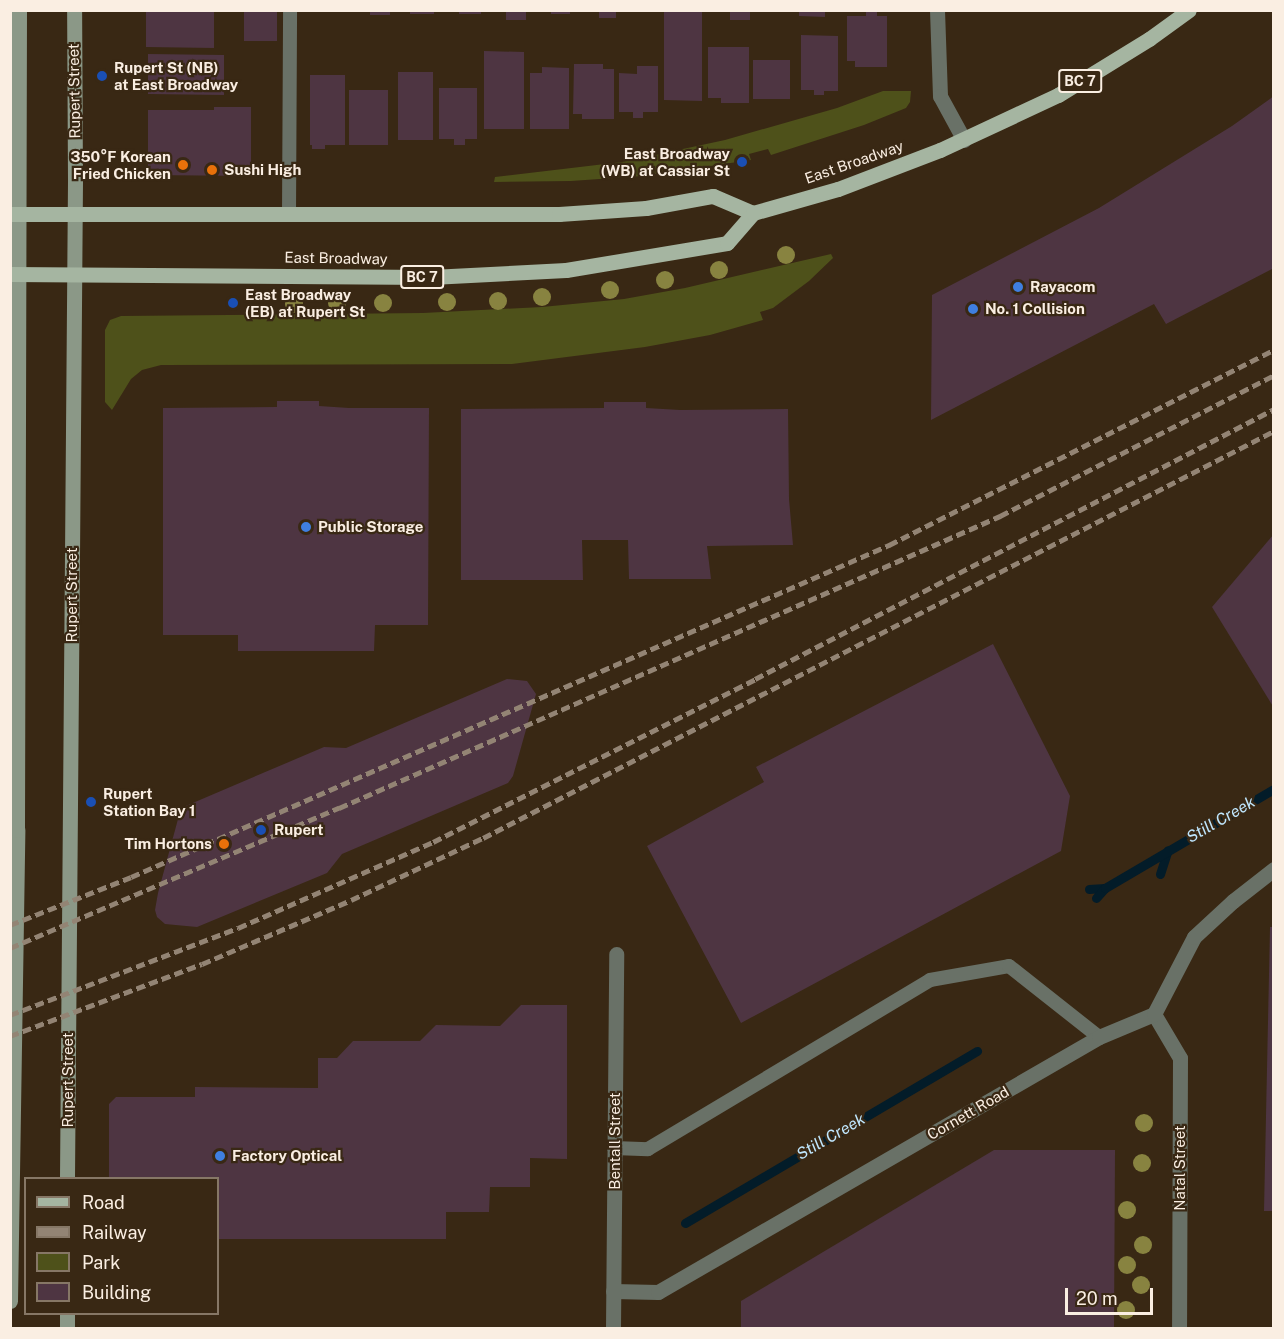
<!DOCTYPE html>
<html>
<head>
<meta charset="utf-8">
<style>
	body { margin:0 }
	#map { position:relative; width:1284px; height:1339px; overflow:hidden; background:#392814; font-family:"Public Sans",sans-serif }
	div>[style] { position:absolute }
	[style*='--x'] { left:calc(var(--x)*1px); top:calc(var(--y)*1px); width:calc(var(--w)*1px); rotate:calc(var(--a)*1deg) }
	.green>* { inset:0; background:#4e511a }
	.stream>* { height:9px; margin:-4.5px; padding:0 4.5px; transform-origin:4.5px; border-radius:4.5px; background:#031c29 }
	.building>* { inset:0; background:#4e3542 }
	.service>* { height:14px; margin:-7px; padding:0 7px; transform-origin:7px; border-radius:7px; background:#697167 }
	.minor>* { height:15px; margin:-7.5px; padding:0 7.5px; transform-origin:7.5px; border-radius:7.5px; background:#697167 }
	.secondary>* { height:15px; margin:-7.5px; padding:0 7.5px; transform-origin:7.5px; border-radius:7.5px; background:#8b9887 }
	.primary>* { height:15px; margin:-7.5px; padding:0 7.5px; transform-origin:7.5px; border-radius:7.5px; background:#a5b5a1 }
	.rail>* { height:4.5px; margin-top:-2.25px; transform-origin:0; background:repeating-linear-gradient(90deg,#938474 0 9px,transparent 0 13.5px) }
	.trees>* { width:18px; height:18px; margin:-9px; border-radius:50%; background:#888340 }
	.dots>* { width:16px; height:16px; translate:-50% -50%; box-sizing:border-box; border:3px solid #392814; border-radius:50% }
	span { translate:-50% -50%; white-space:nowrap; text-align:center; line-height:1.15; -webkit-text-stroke:4.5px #392814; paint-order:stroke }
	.shield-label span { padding:2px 4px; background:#392814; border:2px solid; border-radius:4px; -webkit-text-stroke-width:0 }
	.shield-label { font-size:14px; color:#faeee2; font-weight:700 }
	.poi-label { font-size:15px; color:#faeee2; font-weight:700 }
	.left { translate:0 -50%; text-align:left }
	.right { translate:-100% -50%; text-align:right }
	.street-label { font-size:15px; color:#faeee2 }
	.water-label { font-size:16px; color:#c0e7fe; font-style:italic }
	.frame { position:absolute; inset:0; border:12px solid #faeee2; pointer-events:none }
	.legend { position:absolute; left:24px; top:1177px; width:195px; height:138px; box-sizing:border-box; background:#392814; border:2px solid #867766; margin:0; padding:8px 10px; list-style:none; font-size:18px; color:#faeee2 }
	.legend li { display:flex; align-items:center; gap:12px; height:30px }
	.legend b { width:30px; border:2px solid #867766 }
	.scale { position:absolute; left:1065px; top:1288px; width:88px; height:27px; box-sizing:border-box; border:3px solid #faeee2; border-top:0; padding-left:8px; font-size:18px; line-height:21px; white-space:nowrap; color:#faeee2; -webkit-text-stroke:4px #392814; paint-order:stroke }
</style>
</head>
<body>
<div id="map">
	<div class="green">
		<div style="clip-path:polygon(883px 91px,911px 91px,910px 102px,906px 108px,864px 125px,771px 155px,768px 149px,749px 154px,751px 160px,642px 176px,571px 181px,494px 182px,495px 177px,622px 162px,725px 140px,837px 108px)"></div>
		<div style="clip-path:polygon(831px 254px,833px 258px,809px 281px,773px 308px,760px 312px,763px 320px,710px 335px,645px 347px,512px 364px,161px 365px,142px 370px,131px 379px,112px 410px,105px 402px,105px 330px,110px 320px,121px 316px,423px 313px,542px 307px,624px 299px,685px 288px)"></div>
	</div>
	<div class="stream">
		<div style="--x:1160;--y:874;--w:25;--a:-72"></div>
		<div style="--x:1089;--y:889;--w:16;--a:-4"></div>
		<div style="--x:1096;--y:898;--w:13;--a:-48"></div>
		<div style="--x:1105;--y:888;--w:196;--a:-30.4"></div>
		<div style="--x:685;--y:1223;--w:339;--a:-30.5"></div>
	</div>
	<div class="building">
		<div style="clip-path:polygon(146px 10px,214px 10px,214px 48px,146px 47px)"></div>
		<div style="clip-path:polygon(244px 10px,277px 10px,277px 41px,244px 41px)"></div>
		<div style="clip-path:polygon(370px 10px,390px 10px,390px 15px,370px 15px)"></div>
		<div style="clip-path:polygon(410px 10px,434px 10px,434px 14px,410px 14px)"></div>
		<div style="clip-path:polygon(459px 10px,481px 10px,481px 14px,459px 14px)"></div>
		<div style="clip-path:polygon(506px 10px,526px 10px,526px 20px,506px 20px)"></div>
		<div style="clip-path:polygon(551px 10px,570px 10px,570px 14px,551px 14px)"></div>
		<div style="clip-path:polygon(599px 10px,616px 10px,616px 18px,599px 18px)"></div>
		<div style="clip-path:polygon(664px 10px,702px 10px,702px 101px,664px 100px)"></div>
		<div style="clip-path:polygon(730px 10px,750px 10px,750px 20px,730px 20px)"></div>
		<div style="clip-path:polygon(799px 10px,825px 10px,825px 17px,799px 16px)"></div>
		<div style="clip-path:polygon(866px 11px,877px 12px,877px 16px,887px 16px,887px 67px,855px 67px,855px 61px,847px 61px,847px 16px,866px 16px)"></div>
		<div style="clip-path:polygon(801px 35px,838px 36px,838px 91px,824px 91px,824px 95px,814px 95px,814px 90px,801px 90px)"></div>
		<div style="clip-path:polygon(708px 47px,749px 47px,749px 103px,721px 103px,721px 98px,708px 98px)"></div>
		<div style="clip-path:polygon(484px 51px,524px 52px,524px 129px,484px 129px)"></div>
		<div style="clip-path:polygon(148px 54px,224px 55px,224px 95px,148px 94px)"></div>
		<div style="clip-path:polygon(753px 60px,790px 60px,790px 99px,753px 99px)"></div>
		<div style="clip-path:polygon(574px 64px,603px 64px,603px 69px,614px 69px,614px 119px,582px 119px,582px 114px,573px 114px)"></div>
		<div style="clip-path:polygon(637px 66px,658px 66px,658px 112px,643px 112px,643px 118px,633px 118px,633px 112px,619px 112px,619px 73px,637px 74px)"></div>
		<div style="clip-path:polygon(542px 67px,569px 68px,569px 129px,530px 129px,530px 73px,542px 73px)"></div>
		<div style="clip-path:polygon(398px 72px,433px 72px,433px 140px,398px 140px)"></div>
		<div style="clip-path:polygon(310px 75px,345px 75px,345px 145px,325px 145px,325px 149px,312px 149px,312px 145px,310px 145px)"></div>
		<div style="clip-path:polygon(439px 88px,477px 88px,477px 139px,465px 139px,465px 145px,454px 145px,454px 139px,439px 139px)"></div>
		<div style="clip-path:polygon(349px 90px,388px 90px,388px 145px,349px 145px)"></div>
		<div style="clip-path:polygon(1274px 96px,1274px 268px,1166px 324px,1154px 304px,931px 420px,932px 295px,1099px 208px,1232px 126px)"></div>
		<div style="clip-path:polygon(214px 107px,251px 107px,251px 176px,148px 175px,148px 110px,214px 110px)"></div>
		<div style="clip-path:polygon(277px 401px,319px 401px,319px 406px,349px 408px,429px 408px,428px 625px,375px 625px,374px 651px,238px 651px,238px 635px,163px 635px,163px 408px,277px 407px)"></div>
		<div style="clip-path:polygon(604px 402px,646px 402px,646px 408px,680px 410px,788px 409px,789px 499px,793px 545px,707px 546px,711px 579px,629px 579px,628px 540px,582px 540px,583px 580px,461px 580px,461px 409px,604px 408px)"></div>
		<div style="clip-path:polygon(1274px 534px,1274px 708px,1212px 607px)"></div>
		<div style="clip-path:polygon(993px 644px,1070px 796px,1061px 851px,741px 1023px,647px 846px,764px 782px,756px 767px)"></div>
		<div style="clip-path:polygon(507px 679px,527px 681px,536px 694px,513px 776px,508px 783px,342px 854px,327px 873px,197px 927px,165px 924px,157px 917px,155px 910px,158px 893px,181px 808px,324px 747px,346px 748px)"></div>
		<div style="clip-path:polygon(1270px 927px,1274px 927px,1274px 1211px,1264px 1211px)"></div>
		<div style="clip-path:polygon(521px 1005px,567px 1005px,567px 1159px,530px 1158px,530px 1187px,490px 1187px,489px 1212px,446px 1212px,446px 1239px,218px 1239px,218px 1178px,109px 1178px,109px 1104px,116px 1097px,195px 1097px,195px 1087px,318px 1088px,318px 1058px,337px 1058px,353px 1041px,420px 1041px,436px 1025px,500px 1026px)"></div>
		<div style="clip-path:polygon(994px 1150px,1115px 1150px,1114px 1328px,741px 1328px,741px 1301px)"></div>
	</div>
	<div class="service">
		<div style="--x:289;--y:215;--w:205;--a:-89.7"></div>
		<div style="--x:614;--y:1148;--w:34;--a:2"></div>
		<div style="--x:648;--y:1149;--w:329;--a:-30.9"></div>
		<div style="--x:930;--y:980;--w:80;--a:-10"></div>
		<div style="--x:1009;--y:966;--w:115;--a:38.3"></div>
	</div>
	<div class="minor">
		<div style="--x:937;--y:10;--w:86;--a:88"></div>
		<div style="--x:940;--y:96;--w:50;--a:61.4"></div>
		<div style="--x:1154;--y:1014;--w:51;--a:59.4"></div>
		<div style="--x:1180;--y:1058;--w:270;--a:90.2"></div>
		<div style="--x:613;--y:1291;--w:45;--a:1.3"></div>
		<div style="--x:658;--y:1292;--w:509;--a:-30.04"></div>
		<div style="--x:1099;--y:1037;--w:60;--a:-22.7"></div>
		<div style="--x:1154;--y:1014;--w:87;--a:-62.5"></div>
		<div style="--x:1194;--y:937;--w:53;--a:-42.7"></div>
		<div style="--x:1233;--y:901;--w:52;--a:-38"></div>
		<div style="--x:613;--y:1328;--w:374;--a:-89.5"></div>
	</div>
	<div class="secondary">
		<div style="--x:67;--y:1178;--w:999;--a:-89.54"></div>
		<div style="--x:75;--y:179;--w:169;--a:-90.3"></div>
		<div style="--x:10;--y:1301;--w:471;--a:-89.1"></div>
		<div style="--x:17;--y:830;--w:820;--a:-89.86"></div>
		<div style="--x:67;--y:1328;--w:14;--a:-90"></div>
	</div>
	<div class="primary">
		<div style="--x:10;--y:214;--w:549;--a:0"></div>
		<div style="--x:559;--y:214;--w:87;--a:-3.9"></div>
		<div style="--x:646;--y:208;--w:68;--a:-10.2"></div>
		<div style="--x:713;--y:196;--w:43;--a:23"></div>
		<div style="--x:10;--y:274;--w:421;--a:0.4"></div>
		<div style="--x:431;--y:277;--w:135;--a:-3"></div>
		<div style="--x:566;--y:270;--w:163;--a:-9.5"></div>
		<div style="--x:727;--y:243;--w:40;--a:-49"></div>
		<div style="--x:753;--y:213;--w:88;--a:-15.8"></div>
		<div style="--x:838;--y:189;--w:109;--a:-20.9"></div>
		<div style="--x:940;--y:150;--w:130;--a:-25"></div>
		<div style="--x:1058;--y:95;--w:107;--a:-31.6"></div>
		<div style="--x:1149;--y:39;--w:49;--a:-35.9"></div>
	</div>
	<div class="rail">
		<div style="--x:10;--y:925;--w:130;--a:-21.6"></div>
		<div style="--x:131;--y:877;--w:828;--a:-23.65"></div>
		<div style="--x:889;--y:545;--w:432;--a:-26.9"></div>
		<div style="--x:10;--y:948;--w:358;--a:-23.1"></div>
		<div style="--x:339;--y:808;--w:723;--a:-23.83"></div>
		<div style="--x:1000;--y:516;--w:308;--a:-27.2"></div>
		<div style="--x:10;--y:1015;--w:244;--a:-20.9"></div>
		<div style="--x:238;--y:928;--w:213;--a:-23.8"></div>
		<div style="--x:433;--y:842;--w:361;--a:-26.8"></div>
		<div style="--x:755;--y:679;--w:585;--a:-27.48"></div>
		<div style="--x:10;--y:1036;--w:205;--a:-20.6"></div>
		<div style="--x:202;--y:964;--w:162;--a:-23.2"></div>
		<div style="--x:351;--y:900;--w:146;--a:-25.2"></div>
		<div style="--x:483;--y:838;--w:890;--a:-27.23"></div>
	</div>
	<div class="trees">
		<div style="left:786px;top:255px"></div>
		<div style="left:719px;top:270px"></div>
		<div style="left:665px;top:280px"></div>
		<div style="left:610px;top:290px"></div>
		<div style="left:542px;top:297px"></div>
		<div style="left:498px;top:301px"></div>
		<div style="left:447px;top:302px"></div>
		<div style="left:337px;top:303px"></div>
		<div style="left:383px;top:303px"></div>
		<div style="left:294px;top:304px"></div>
		<div style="left:1144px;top:1123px"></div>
		<div style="left:1142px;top:1163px"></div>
		<div style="left:1127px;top:1210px"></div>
		<div style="left:1143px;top:1245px"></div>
		<div style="left:1127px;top:1265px"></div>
		<div style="left:1141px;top:1285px"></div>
		<div style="left:1126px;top:1310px"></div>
	</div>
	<div class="dots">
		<div style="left:102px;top:76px;background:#1a4fb4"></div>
		<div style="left:742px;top:162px;background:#1a4fb4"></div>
		<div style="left:183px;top:165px;background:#e8710a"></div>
		<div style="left:212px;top:170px;background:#e8710a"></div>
		<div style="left:1018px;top:287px;background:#3f7fe0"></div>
		<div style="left:233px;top:303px;background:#1a4fb4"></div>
		<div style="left:973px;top:309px;background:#3f7fe0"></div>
		<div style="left:306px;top:527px;background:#3f7fe0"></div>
		<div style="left:91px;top:802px;background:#1a4fb4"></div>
		<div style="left:261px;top:830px;background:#1a4fb4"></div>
		<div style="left:224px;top:844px;background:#e8710a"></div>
		<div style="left:220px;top:1156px;background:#3f7fe0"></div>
	</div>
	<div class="shield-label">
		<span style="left:1080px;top:81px">BC 7</span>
		<span style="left:422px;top:277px">BC 7</span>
	</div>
	<div class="poi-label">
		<span class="left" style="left:114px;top:76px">Rupert St (NB)<br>at East Broadway</span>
		<span class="right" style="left:730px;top:162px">East Broadway<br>(WB) at Cassiar St</span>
		<span class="right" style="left:171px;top:165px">350°F Korean<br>Fried Chicken</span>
		<span class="left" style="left:224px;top:170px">Sushi High</span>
		<span class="left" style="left:1030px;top:287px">Rayacom</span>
		<span class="left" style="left:245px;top:303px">East Broadway<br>(EB) at Rupert St</span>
		<span class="left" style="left:985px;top:309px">No. 1 Collision</span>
		<span class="left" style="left:318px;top:527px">Public Storage</span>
		<span class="left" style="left:103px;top:802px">Rupert<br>Station Bay 1</span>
		<span class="left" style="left:274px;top:830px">Rupert</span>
		<span class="right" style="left:212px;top:844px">Tim Hortons</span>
		<span class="left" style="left:232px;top:1156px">Factory Optical</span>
	</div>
	<div class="street-label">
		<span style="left:74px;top:91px;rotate:-91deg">Rupert Street</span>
		<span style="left:854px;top:162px;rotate:-19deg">East Broadway</span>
		<span style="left:336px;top:258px;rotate:1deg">East Broadway</span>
		<span style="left:72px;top:595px;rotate:-90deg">Rupert Street</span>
		<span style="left:68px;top:1080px;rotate:-90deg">Rupert Street</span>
		<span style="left:968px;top:1113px;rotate:-30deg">Cornett Road</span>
		<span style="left:615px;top:1141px;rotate:-90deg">Bentall Street</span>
		<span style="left:1180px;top:1168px;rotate:-90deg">Natal Street</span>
	</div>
	<div class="water-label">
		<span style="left:1221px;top:820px;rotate:-30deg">Still Creek</span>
		<span style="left:831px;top:1137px;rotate:-30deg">Still Creek</span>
	</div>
	<div class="frame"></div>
	<ul class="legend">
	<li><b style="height:8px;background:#a5b5a1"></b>Road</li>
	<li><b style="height:8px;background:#938474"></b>Railway</li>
	<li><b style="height:16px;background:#4e511a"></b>Park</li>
	<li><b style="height:16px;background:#4e3542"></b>Building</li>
	</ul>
	<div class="scale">20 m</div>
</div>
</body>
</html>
